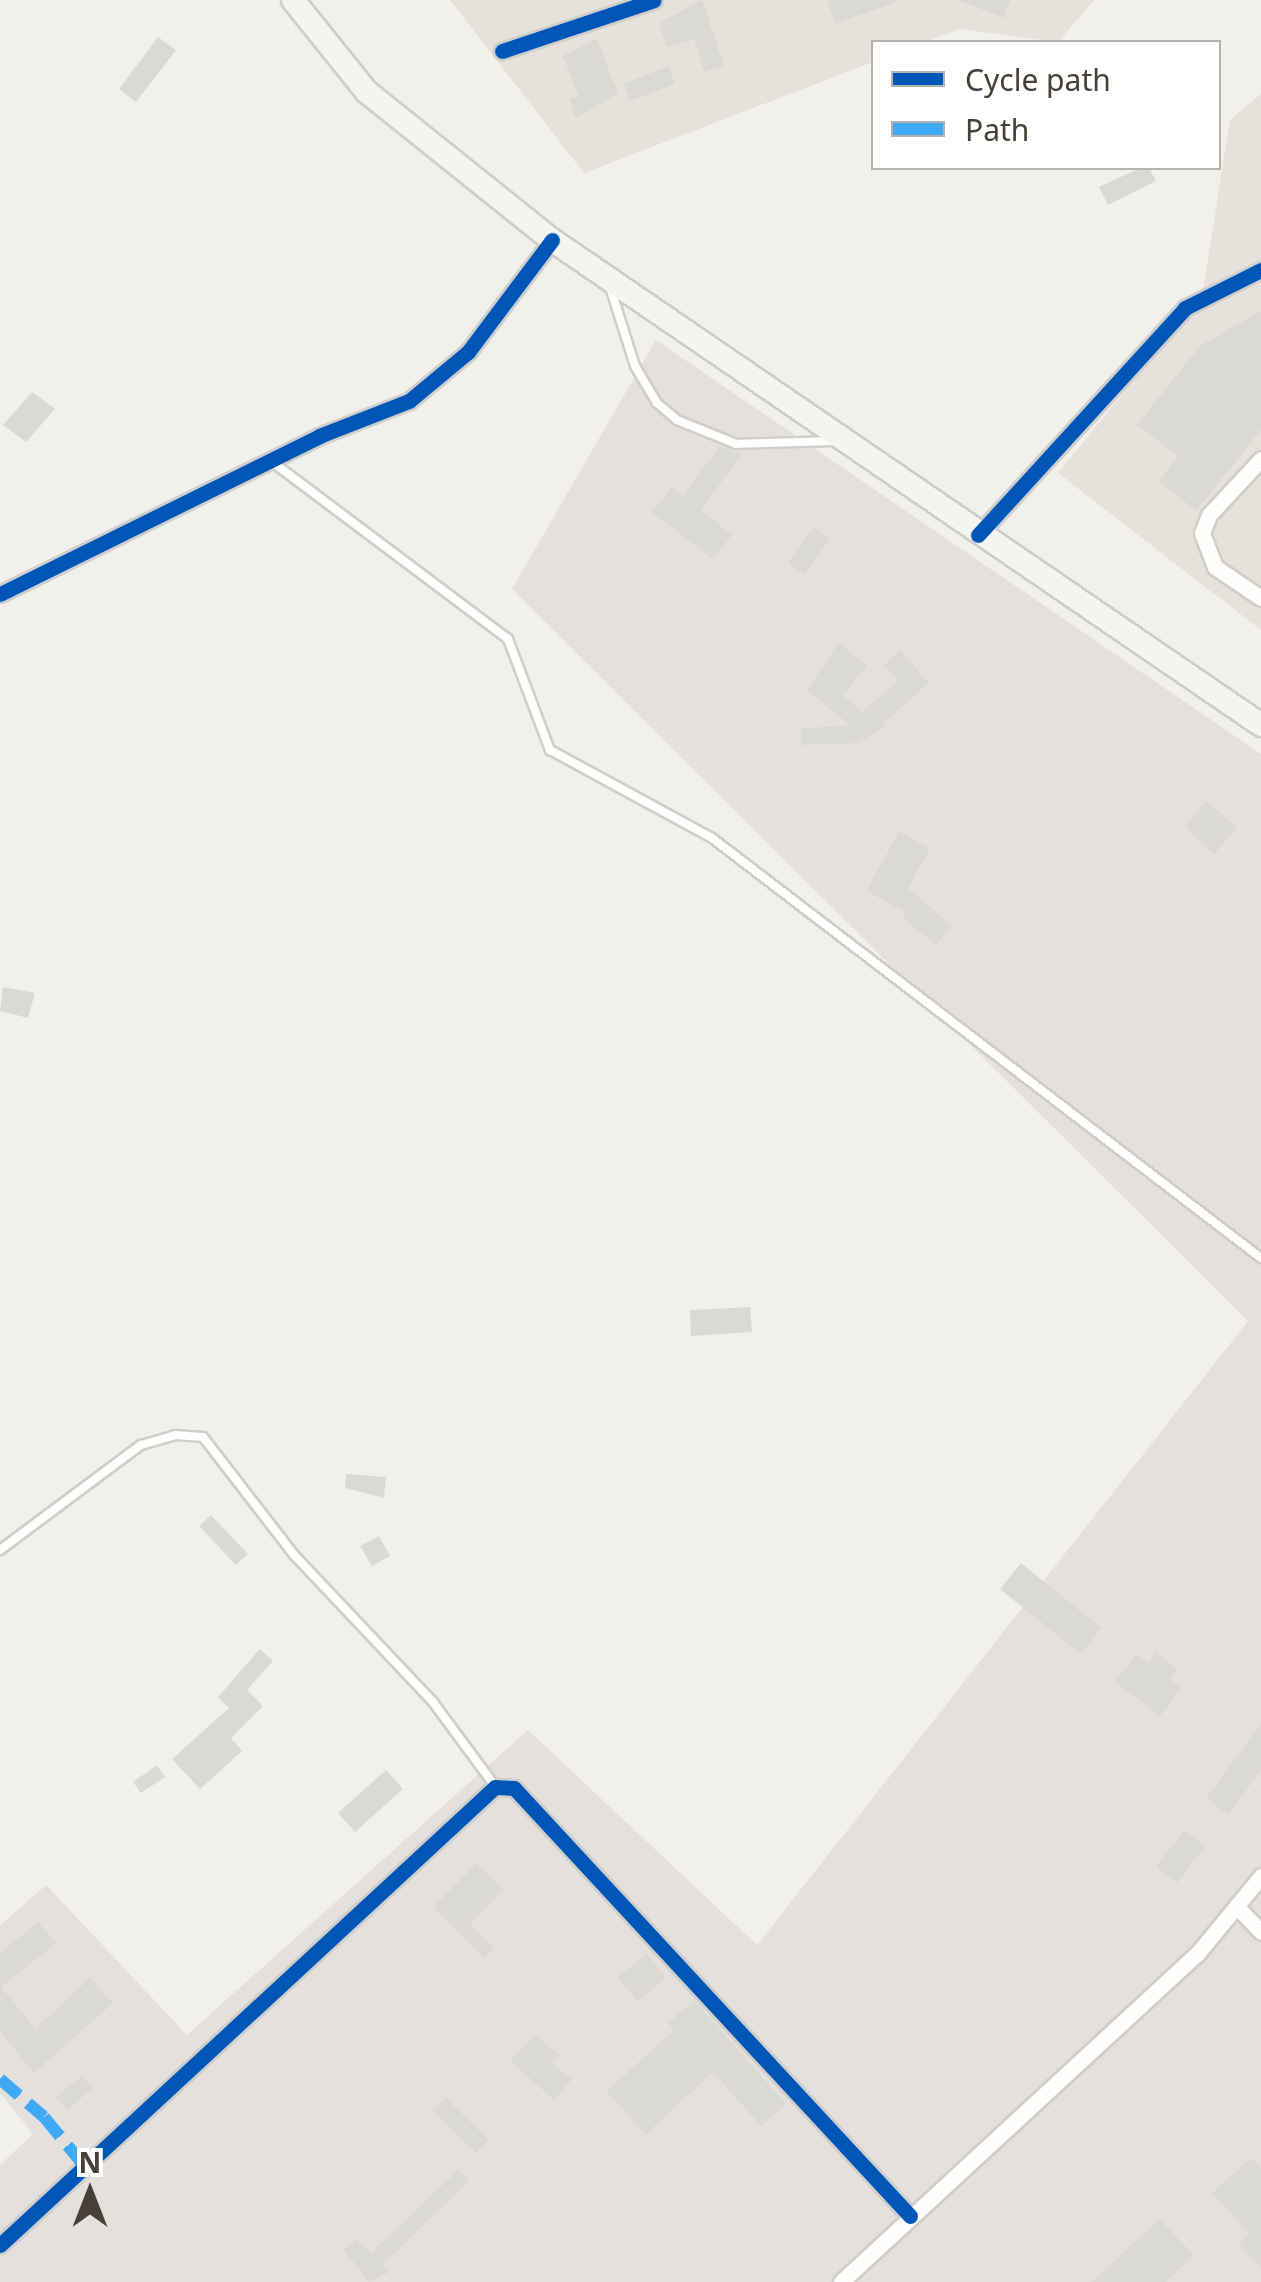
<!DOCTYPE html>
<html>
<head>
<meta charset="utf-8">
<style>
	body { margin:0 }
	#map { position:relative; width:1261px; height:2282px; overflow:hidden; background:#f2f0ed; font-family:"Noto Sans",sans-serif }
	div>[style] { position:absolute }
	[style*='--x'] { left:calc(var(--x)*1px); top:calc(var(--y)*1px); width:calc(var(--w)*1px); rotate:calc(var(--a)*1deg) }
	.residential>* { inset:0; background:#e5e1db }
	.industrial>* { inset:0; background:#e3e0dd }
	.building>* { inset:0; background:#dbd9d5 }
	.roads { filter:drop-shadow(2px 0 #d0cecb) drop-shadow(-2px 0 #d0cecb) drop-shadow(0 2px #d0cecb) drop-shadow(0 -2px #d0cecb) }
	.service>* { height:8px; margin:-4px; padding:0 4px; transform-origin:4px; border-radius:4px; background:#fdfdfc }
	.minor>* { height:15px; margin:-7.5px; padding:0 7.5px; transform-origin:7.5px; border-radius:7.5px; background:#fdfdfc }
	.secondary>* { height:22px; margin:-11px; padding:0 11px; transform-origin:11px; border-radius:11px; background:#f6f4f1 }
	.quiet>* { height:12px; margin-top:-6px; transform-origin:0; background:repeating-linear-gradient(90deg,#3fa9f5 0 25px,transparent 0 37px) }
	.cycleway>* { height:15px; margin:-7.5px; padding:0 7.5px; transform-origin:7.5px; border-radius:7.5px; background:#0057b8 }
	span { translate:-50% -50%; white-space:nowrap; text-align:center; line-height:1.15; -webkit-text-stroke:10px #fff; paint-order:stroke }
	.legend { position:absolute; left:871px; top:40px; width:350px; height:130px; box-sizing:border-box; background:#fff; border:2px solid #b5b3b0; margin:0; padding:12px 18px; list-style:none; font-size:30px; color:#474039 }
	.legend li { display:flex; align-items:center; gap:20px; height:50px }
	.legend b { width:50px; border:2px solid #b5b3b0 }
	.north { position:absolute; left:40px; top:2142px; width:100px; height:100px; -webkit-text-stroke:8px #fff; paint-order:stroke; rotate:0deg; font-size:28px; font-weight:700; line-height:40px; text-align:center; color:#474039 }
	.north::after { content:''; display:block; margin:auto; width:35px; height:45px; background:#474039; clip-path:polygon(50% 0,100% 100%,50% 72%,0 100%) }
</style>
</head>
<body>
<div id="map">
	<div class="residential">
		<div style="clip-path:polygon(450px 0,1094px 0,1058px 42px,960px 29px,925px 42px,874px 42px,873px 62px,584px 173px)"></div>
		<div style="clip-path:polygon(1261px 94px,1261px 630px,1058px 473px,1202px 297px,1230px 120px)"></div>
	</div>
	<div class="industrial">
		<div style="clip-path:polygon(656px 340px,1261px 754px,1261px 2282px,0 2282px,0 2165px,33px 2134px,0 2093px,0 1925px,46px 1885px,187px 2035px,528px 1730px,757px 1945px,1248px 1321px,512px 589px)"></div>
	</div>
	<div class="building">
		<div style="clip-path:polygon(702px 0,724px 66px,704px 72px,694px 39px,667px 47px,659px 23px)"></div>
		<div style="clip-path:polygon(827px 0,896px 0,896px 2px,835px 24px)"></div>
		<div style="clip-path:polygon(958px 0,1010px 0,1004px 18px)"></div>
		<div style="clip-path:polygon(158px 37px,176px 50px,136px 102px,119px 89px)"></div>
		<div style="clip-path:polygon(597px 38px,618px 94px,575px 118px,570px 99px,579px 97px,563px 56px)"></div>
		<div style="clip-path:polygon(669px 66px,675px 84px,630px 101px,623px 84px)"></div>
		<div style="clip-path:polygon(1140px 168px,1149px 168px,1156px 181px,1108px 205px,1099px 187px)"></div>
		<div style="clip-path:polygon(1261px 311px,1261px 430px,1196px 511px,1159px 481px,1178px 456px,1137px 425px,1200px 346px)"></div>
		<div style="clip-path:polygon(32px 392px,55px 409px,26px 442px,3px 425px)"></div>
		<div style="clip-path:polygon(720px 446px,741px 455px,701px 510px,732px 535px,713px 559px,652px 512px,672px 487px,683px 496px)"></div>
		<div style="clip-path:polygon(814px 527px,830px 539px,804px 574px,788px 563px)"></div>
		<div style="clip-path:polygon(839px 642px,867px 666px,843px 695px,862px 712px,898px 681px,884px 665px,900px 650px,929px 683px,881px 725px,888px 725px,857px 743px,801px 745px,801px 728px,851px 726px,807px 690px)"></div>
		<div style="clip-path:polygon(1206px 801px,1237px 827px,1214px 854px,1185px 827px)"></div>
		<div style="clip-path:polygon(899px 832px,930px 848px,908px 888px,952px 926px,936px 945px,902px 917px,906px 912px,866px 891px)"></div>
		<div style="clip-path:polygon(3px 987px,35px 993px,28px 1018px,0 1011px)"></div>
		<div style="clip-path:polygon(750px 1307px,752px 1332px,691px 1336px,690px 1310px)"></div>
		<div style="clip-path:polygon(346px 1474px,386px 1477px,384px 1498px,345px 1488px)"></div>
		<div style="clip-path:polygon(211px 1515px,248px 1554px,236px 1565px,199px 1526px)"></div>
		<div style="clip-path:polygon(379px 1536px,390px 1556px,372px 1566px,360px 1546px)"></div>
		<div style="clip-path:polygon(1021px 1563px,1101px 1628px,1081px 1654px,1000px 1589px)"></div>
		<div style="clip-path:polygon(260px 1649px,273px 1661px,247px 1690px,263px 1706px,231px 1738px,242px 1751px,200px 1789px,172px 1759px,229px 1708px,218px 1697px)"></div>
		<div style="clip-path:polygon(1156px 1653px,1178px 1669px,1170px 1680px,1181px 1688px,1160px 1716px,1115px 1682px,1136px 1655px,1148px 1663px)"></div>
		<div style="clip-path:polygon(1261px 1724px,1261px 1770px,1228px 1815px,1206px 1798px)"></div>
		<div style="clip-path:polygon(157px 1765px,165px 1777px,141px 1793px,133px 1782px)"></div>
		<div style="clip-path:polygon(386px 1770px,403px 1789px,355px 1832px,338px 1813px)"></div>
		<div style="clip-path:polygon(1184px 1830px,1205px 1846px,1177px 1883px,1156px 1867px)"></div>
		<div style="clip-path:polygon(477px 1863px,504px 1890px,470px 1924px,494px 1948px,484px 1958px,433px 1907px)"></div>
		<div style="clip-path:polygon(38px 1922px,56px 1943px,1px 1987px,35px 2029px,90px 1978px,113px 2003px,34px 2073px,0 2031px,0 1953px)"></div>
		<div style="clip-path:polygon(647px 1954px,666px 1978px,637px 2001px,618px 1977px)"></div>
		<div style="clip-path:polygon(694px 2000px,786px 2104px,761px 2126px,713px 2072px,646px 2134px,606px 2092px,674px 2030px,668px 2023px)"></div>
		<div style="clip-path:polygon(535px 2034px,559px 2055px,552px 2063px,572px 2079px,554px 2100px,510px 2061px)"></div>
		<div style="clip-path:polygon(82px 2076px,93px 2088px,67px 2110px,56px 2097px)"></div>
		<div style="clip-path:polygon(446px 2098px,489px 2140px,476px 2153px,433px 2112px)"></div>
		<div style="clip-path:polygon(1251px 2158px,1261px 2169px,1261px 2268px,1238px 2245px,1250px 2234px,1212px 2193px)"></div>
		<div style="clip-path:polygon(458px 2170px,469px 2181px,382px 2265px,389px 2272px,369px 2282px,344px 2250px,356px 2239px,371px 2253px)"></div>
		<div style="clip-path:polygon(1159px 2219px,1194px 2255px,1166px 2282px,1092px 2282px)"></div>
	</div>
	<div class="roads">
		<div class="service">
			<div style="--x:611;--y:290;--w:80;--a:72.5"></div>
			<div style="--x:635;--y:366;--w:43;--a:59.3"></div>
			<div style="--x:657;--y:403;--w:26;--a:40"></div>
			<div style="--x:677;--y:420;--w:64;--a:22.1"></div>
			<div style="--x:736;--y:444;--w:102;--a:-1.7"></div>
			<div style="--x:271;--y:461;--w:296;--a:36.9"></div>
			<div style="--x:508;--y:639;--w:119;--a:69.3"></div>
			<div style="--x:550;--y:750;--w:184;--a:28.5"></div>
			<div style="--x:712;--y:838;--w:691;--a:37.42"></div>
			<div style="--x:0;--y:1550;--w:176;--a:-36.7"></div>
			<div style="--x:141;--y:1445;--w:35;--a:-16"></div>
			<div style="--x:175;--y:1435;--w:28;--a:4"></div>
			<div style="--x:203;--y:1437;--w:150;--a:52.3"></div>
			<div style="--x:295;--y:1556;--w:201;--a:46.6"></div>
			<div style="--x:433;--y:1702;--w:104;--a:53.6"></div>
		</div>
		<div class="minor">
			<div style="--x:502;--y:51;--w:160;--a:-18.5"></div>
			<div style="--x:1261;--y:459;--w:76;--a:132.9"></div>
			<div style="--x:1209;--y:515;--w:19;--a:111"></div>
			<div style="--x:1202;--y:533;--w:36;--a:69"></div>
			<div style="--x:1215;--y:567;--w:55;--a:34"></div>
			<div style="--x:978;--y:535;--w:307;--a:-47.6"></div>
			<div style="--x:1185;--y:308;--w:85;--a:-26.6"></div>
			<div style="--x:0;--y:594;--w:356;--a:-26.3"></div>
			<div style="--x:319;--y:436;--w:97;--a:-21.3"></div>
			<div style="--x:409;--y:401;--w:77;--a:-39.7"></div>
			<div style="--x:468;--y:352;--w:140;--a:-53.1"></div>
			<div style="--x:1238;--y:1908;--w:33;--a:46"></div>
			<div style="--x:0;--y:2245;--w:674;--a:-42.78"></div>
			<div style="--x:495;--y:1787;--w:19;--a:3"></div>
			<div style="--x:514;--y:1788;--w:583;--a:47.22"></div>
			<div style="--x:841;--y:2282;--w:484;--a:-42.7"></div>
			<div style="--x:1197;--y:1954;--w:101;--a:-50.6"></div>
		</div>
		<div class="secondary">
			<div style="--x:293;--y:0;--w:118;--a:51.2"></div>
			<div style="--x:367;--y:92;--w:237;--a:38.7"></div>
			<div style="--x:552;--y:240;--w:859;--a:34.37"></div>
		</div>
	</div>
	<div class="quiet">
		<div style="--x:0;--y:2079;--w:58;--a:40.8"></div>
		<div style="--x:44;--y:2117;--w:66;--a:50.5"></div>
	</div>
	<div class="cycleway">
		<div style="--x:502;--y:51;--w:160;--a:-18.5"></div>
		<div style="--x:978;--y:535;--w:307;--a:-47.6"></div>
		<div style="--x:1185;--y:308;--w:85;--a:-26.6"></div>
		<div style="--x:0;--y:594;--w:356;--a:-26.3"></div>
		<div style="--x:319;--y:436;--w:97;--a:-21.3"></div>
		<div style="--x:409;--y:401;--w:77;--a:-39.7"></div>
		<div style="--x:468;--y:352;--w:140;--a:-53.1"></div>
		<div style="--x:0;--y:2245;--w:674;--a:-42.78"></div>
		<div style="--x:495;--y:1787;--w:19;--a:3"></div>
		<div style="--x:514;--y:1788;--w:583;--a:47.22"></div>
	</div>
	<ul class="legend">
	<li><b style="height:12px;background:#0057b8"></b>Cycle path</li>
	<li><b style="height:12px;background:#3fa9f5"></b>Path</li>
	</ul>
	<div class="north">N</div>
</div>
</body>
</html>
